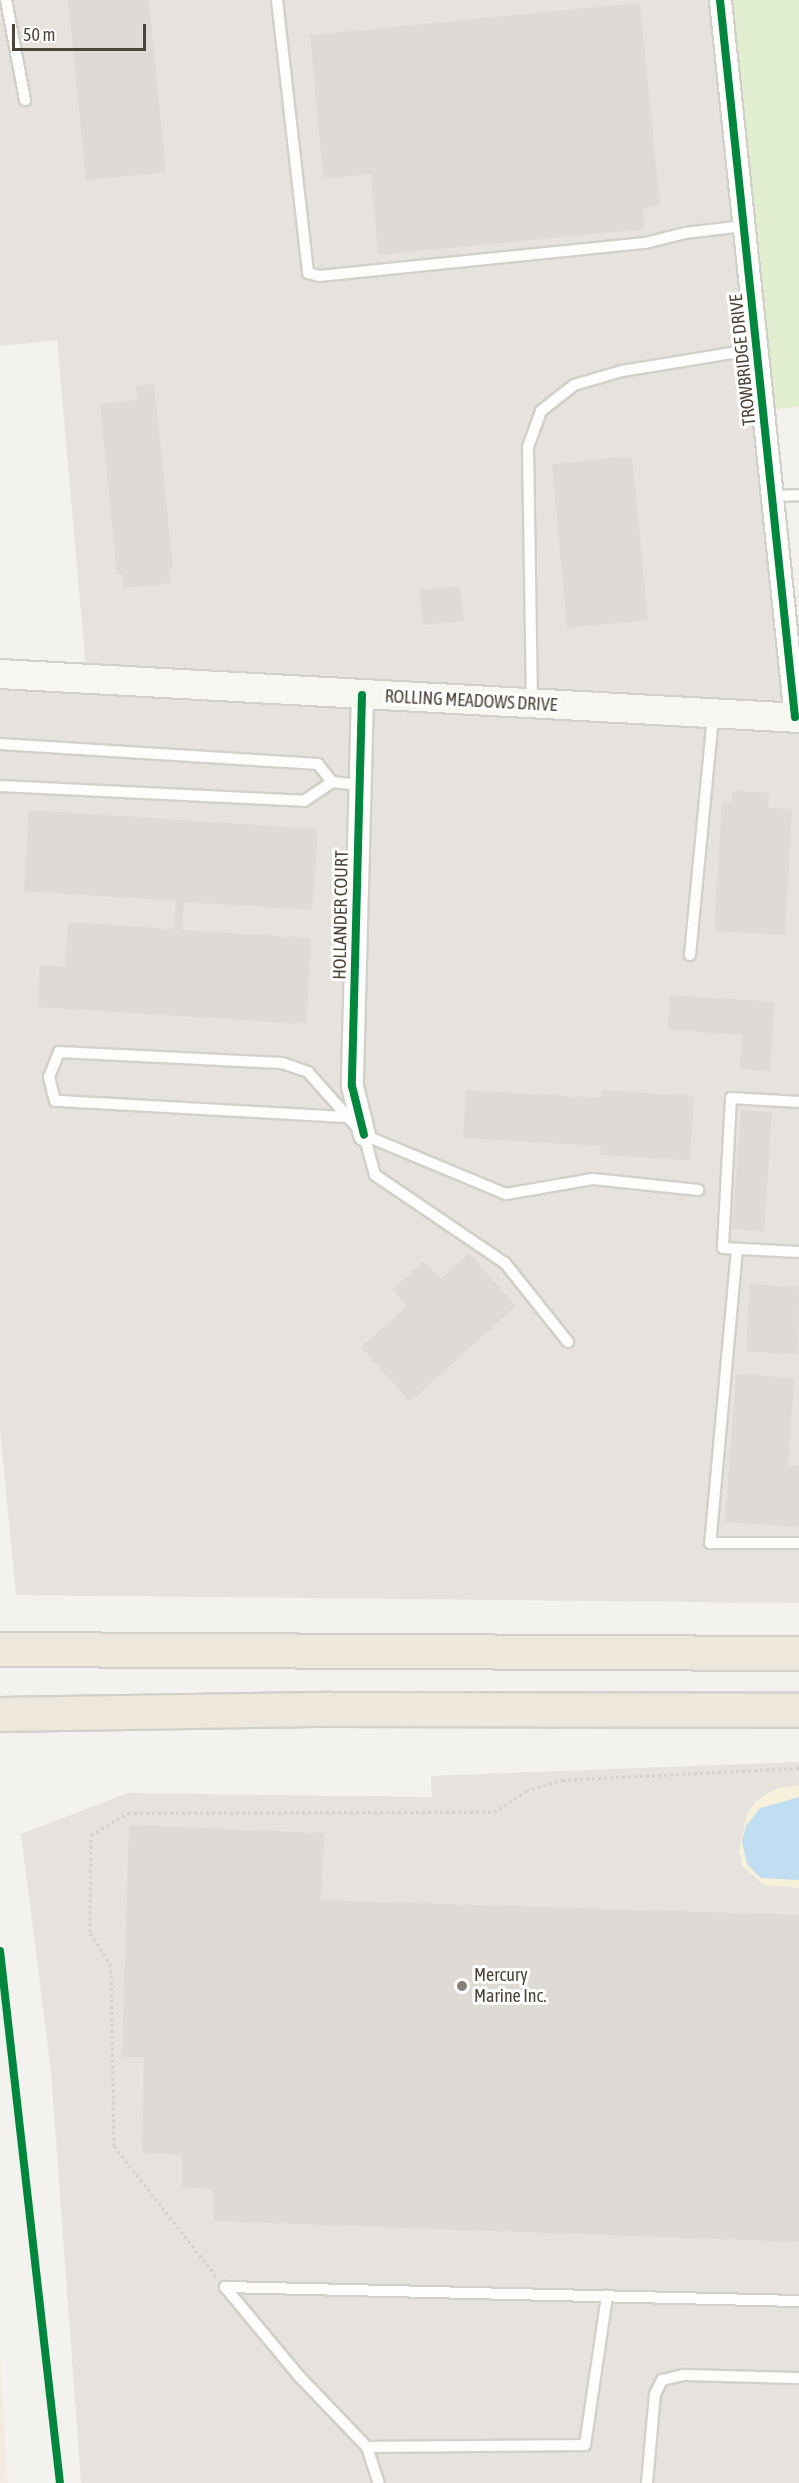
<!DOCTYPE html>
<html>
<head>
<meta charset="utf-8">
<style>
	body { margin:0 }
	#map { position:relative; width:799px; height:2483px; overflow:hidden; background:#f4f2ee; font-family:"Asap Condensed",sans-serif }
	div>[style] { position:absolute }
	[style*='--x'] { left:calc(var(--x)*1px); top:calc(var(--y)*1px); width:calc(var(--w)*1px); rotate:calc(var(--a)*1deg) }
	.commercial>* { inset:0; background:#f3ebdf }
	.industrial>* { inset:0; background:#e6e2de }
	.green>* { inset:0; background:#e1eecf }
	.sand>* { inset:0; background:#f7f0da }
	.parking>* { inset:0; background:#e6e3df }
	.water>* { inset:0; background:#c0ddf1 }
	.building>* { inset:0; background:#dedbd6 }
	.path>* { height:3px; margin-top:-1.5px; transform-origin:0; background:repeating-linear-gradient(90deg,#d3d2cc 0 3px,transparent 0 6px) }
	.roads { filter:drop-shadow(2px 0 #d2d0cb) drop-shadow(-2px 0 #d2d0cb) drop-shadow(0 2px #d2d0cb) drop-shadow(0 -2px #d2d0cb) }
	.lane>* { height:10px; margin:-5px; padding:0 5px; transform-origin:5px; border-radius:5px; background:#fdfdfc }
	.street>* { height:21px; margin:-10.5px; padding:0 10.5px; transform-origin:10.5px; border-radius:10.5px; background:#fdfdfc }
	.secondary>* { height:28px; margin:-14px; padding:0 14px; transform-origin:14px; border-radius:14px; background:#f7f6f1 }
	.highway>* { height:33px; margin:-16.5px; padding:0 16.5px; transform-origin:16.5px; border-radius:16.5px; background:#ede8db }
	.cycleway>* { height:8px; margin:-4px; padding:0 4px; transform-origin:4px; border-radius:4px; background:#00873e }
	.dots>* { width:16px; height:16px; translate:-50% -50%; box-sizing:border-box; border:3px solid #fff; border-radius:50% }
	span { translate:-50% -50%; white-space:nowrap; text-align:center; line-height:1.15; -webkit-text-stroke:6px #fff; paint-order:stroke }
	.street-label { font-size:18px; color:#4b4439 }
	.poi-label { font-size:18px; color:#4b4439 }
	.left { translate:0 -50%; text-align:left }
	.scale { position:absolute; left:12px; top:24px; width:134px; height:27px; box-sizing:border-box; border:3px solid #4b4439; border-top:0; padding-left:8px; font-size:18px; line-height:21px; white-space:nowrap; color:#4b4439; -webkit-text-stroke:4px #fff; paint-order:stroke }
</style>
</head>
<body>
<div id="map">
	<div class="commercial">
		<div style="clip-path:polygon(0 2358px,8px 2483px,0 2483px)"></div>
	</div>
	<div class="industrial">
		<div style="clip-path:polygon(0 0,720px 0,799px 718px,799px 1603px,16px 1595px,0 1429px,0 674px,87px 680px,57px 340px,0 346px)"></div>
		<div style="clip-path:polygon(799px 1762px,799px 2483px,81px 2483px,51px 2071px,21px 1834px,128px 1793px,432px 1797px,431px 1776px)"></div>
	</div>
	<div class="green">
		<div style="clip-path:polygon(720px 0,799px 0,799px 407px,763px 410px)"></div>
	</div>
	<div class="sand">
		<div style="clip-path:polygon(799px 1785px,799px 1888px,764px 1885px,742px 1866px,739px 1850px,747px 1814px,756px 1801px,777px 1788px)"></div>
	</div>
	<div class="parking">
		<div style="clip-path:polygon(717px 2347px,799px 2351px,799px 2483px,673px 2483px,676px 2402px,681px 2394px,707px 2393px)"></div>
		<div style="clip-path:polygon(471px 2466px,538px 2468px,537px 2477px,550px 2477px,550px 2469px,613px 2470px,614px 2483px,469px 2483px)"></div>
	</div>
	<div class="water">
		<div style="clip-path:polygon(799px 1797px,799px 1880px,761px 1878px,747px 1864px,742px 1841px,746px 1826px,760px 1808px)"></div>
	</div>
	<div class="building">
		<div style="clip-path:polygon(68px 0,149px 0,166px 172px,86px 180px)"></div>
		<div style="clip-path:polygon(640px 3px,660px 206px,643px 208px,645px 229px,378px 255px,371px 174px,323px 178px,310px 35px)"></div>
		<div style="clip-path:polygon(154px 384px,173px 568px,169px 569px,171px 583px,124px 588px,122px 574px,117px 574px,100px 404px,137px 400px,136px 386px)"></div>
		<div style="clip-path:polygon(632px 456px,648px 620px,567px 628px,552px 464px)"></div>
		<div style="clip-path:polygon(460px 586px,464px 621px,423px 625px,419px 590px)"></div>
		<div style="clip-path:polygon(733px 791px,769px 793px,768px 808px,792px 809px,785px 935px,714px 931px,722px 801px,732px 802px)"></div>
		<div style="clip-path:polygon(29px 810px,318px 829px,312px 910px,184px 902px,182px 930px,311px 938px,306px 1024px,38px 1007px,40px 965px,65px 966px,68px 922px,174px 929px,176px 901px,24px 891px)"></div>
		<div style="clip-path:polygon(670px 995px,775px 1002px,770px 1071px,740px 1069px,742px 1035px,668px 1030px)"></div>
		<div style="clip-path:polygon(466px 1090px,600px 1098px,602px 1090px,694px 1096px,690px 1160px,600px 1155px,601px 1146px,463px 1138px)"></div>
		<div style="clip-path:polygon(741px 1110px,772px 1112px,764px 1231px,732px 1229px)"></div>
		<div style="clip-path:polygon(469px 1253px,516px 1306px,410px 1402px,361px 1347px,407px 1306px,392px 1290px,424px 1261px,441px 1279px)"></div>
		<div style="clip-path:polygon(750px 1284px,799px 1287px,798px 1355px,746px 1351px)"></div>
		<div style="clip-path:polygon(736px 1374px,794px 1378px,788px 1466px,799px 1466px,799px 1527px,725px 1522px)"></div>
		<div style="clip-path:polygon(129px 1825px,324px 1833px,321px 1900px,799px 1915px,799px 2242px,214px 2221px,213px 2189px,182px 2187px,182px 2155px,142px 2153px,144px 2057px,122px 2057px)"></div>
	</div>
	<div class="path">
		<div style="--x:216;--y:2276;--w:165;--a:-128.1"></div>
		<div style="--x:114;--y:2146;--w:180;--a:-91"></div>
		<div style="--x:111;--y:1966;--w:40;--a:-122"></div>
		<div style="--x:90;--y:1932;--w:97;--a:-89.4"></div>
		<div style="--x:91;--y:1835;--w:43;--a:-30.7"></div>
		<div style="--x:128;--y:1813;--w:366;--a:-0.2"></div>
		<div style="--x:494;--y:1812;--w:38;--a:-33"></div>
		<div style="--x:526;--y:1791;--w:38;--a:-17"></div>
		<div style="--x:562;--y:1780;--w:237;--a:-2.9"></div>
	</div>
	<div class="roads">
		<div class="lane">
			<div style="--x:6;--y:0;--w:102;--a:79.2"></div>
			<div style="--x:277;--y:0;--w:275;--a:83.5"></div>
			<div style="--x:308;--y:273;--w:11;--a:15"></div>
			<div style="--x:319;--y:276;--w:328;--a:-5.8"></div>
			<div style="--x:645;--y:243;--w:41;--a:-14"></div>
			<div style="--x:685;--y:233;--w:59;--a:-6.8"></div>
			<div style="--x:772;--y:496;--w:27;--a:-2"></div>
			<div style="--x:532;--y:702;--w:255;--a:-90.9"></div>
			<div style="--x:528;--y:447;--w:38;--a:-70"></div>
			<div style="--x:541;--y:411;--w:42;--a:-38.2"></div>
			<div style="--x:574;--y:385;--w:50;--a:-16.3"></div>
			<div style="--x:622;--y:371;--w:136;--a:-9.3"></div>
			<div style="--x:0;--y:744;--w:319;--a:3.6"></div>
			<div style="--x:318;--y:764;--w:23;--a:52"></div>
			<div style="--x:332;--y:782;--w:28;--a:6"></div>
			<div style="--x:0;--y:786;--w:304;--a:2.8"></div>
			<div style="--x:304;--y:801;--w:34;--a:-34"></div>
			<div style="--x:690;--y:955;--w:242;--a:-84.5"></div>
			<div style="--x:799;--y:1102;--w:68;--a:-176.6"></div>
			<div style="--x:731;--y:1098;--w:150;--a:93.1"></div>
			<div style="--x:723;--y:1248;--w:76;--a:3"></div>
			<div style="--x:345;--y:1117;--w:290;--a:-176.8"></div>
			<div style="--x:55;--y:1101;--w:25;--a:-104"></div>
			<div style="--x:49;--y:1077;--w:27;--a:-68"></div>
			<div style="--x:59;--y:1052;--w:223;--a:2.8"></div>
			<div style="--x:282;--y:1063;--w:28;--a:19"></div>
			<div style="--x:308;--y:1072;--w:84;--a:48.4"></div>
			<div style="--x:364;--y:1135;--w:154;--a:22.6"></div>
			<div style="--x:506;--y:1194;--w:88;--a:-9.8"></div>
			<div style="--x:593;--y:1179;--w:106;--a:6"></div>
			<div style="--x:364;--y:1135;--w:41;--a:74.6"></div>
			<div style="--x:375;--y:1175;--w:157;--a:34.1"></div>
			<div style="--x:505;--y:1263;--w:101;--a:51.4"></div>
			<div style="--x:737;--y:1249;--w:295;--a:95.2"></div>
			<div style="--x:710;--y:1543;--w:89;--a:0"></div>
			<div style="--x:225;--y:2287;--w:574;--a:1.4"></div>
			<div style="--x:225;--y:2287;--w:114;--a:50.3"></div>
			<div style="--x:298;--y:2375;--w:100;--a:46.2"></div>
			<div style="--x:367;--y:2447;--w:38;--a:72"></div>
			<div style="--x:367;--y:2447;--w:218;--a:-0.5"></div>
			<div style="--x:585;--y:2445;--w:151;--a:-81.6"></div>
			<div style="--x:647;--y:2483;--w:89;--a:-84.9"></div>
			<div style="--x:655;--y:2394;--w:16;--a:-63"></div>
			<div style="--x:662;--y:2380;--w:22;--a:-13"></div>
			<div style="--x:683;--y:2375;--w:116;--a:1.5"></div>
		</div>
		<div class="street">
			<div style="--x:720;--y:0;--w:721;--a:84.03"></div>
			<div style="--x:362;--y:695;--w:391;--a:91.5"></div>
			<div style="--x:352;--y:1086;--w:50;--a:76.2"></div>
		</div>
		<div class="secondary">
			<div style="--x:0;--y:674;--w:800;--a:3.15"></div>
		</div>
		<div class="highway">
			<div style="--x:0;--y:1649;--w:799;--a:0.29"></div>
			<div style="--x:0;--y:1714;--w:329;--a:-0.9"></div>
			<div style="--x:329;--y:1709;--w:470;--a:0.1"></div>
		</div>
	</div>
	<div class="cycleway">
		<div style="--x:720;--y:0;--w:721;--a:84.03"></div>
		<div style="--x:362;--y:695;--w:391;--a:91.5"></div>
		<div style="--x:352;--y:1086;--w:50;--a:76.2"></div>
		<div style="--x:0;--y:1951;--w:535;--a:83.57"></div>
	</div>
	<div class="dots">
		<div style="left:462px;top:1986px;background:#868178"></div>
	</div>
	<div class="street-label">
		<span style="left:743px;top:360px;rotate:-96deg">TROWBRIDGE DRIVE</span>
		<span style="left:471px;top:701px;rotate:3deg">ROLLING MEADOWS DRIVE</span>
		<span style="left:341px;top:915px;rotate:-89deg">HOLLANDER COURT</span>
	</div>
	<div class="poi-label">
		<span class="left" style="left:474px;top:1986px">Mercury<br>Marine Inc.</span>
	</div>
	<div class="scale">50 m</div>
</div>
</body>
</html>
